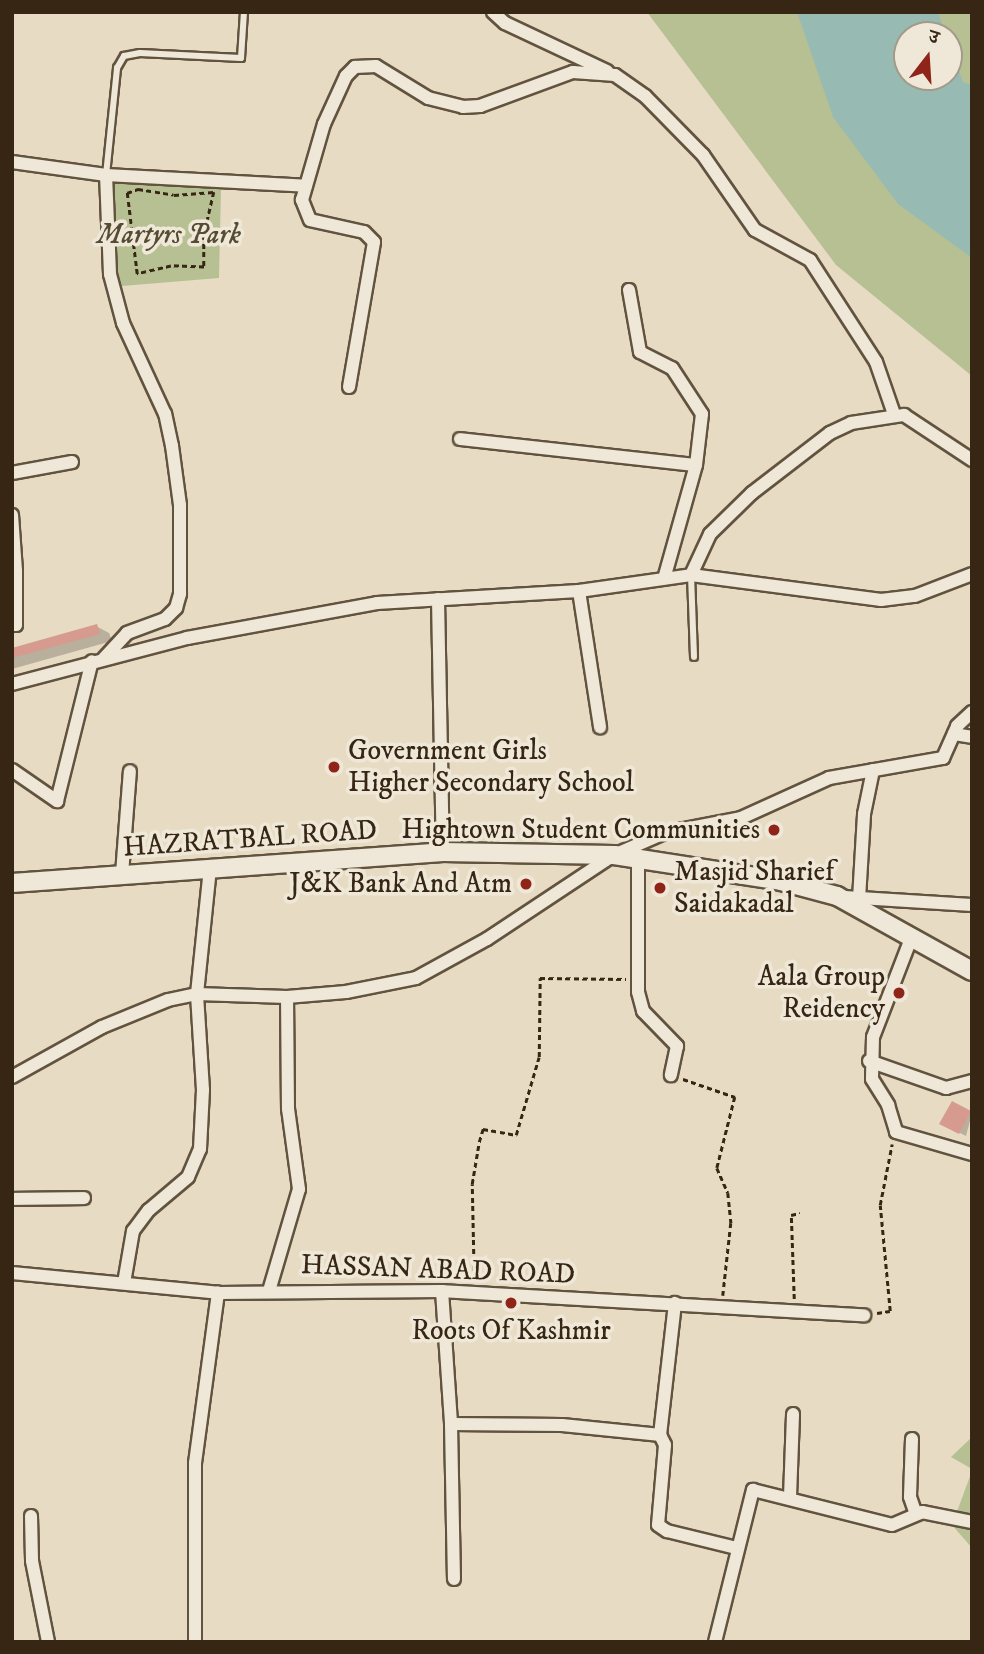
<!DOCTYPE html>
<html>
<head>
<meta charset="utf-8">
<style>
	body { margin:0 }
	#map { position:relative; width:984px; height:1654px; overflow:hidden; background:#e7dbc3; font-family:"IM FELL DW Pica","Noto Serif Devanagari",serif }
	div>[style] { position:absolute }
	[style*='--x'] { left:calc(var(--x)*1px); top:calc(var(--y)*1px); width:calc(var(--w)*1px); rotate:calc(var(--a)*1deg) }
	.green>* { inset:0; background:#b6c093 }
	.water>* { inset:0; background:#97bbb3 }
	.shadow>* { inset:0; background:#0003 }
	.building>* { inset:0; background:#d79a8f }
	.path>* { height:2.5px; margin-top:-1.25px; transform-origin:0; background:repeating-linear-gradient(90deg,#362613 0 5px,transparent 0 8.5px) }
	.roads { filter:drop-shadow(2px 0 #62533f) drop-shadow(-2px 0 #62533f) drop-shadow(0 2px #62533f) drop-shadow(0 -2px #62533f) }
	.service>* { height:6px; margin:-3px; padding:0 3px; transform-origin:3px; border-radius:3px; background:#efe8d8 }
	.minor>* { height:12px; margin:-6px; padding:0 6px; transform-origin:6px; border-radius:6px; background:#efe8d8 }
	.secondary>* { height:18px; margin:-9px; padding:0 9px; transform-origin:9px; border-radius:9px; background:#efe8d8 }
	.dots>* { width:19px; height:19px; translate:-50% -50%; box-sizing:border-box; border:4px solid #efe8d8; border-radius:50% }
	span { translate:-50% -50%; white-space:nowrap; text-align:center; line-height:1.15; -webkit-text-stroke:7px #efe8d8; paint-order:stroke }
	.park-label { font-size:28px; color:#564c33; font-style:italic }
	.poi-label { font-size:28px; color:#362613 }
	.left { translate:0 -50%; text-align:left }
	.right { translate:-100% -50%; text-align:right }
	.street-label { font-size:28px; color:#362613 }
	.frame { position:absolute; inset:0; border:14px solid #362613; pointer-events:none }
	.north { position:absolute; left:893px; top:21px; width:70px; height:70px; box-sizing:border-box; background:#efe8d8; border:2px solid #a59a89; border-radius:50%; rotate:17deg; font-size:19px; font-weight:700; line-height:28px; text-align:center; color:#362613 }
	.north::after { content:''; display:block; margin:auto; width:24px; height:32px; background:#8f2418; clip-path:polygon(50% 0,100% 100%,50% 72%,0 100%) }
</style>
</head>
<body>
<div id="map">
	<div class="green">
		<div style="clip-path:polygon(evenodd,647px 12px,972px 12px,972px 376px,836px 265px,647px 12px,907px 35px,949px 35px,949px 77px,907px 77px,907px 35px)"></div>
		<div style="clip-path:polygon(114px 182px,221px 189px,219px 278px,122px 286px,111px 247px,118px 239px,118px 230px,110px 223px)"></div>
		<div style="clip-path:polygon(972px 1437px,972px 1469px,951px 1457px)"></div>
		<div style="clip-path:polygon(972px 1471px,972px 1548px,952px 1525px)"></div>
	</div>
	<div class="water">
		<div style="clip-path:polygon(797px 12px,938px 12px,946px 35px,907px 35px,907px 77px,949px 77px,949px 44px,963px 82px,972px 85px,972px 258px,898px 204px,833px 117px)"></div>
	</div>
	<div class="shadow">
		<div style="clip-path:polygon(96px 626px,109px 633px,112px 641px,12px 669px,12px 650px)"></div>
		<div style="clip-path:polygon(953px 1103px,972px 1113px,966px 1136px,942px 1124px)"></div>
	</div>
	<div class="building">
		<div style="clip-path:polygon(97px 624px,100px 634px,12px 658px,12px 648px)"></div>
		<div style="clip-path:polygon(952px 1101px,971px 1111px,959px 1134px,939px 1124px)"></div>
	</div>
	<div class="path">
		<div style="--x:138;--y:189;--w:36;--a:9"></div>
		<div style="--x:174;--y:195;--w:40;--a:-4.3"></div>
		<div style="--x:214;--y:192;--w:44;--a:103.1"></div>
		<div style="--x:204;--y:235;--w:32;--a:90"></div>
		<div style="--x:204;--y:267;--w:33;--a:-178"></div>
		<div style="--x:171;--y:266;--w:35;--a:167"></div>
		<div style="--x:137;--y:274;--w:82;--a:-97"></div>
		<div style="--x:127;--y:193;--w:12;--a:-20"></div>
		<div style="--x:120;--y:234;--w:31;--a:-6"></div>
		<div style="--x:683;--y:1079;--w:55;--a:19.1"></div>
		<div style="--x:735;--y:1097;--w:73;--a:104.2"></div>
		<div style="--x:717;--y:1168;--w:27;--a:66"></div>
		<div style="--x:728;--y:1193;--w:30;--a:84"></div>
		<div style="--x:731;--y:1223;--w:73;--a:96.3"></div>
		<div style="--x:474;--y:1279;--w:95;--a:-91.2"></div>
		<div style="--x:472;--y:1184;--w:43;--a:-80.5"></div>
		<div style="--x:479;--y:1142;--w:14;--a:-73"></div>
		<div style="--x:483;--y:1129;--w:34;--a:10"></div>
		<div style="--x:516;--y:1135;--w:81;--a:-73.6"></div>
		<div style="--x:539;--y:1057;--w:79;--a:-89.3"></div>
		<div style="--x:540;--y:978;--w:86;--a:0.7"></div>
		<div style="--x:794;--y:1299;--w:84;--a:-92"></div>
		<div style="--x:791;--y:1215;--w:9;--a:-13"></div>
		<div style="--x:877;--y:1313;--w:13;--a:-9"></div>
		<div style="--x:890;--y:1311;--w:106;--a:-95.4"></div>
		<div style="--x:880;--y:1205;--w:62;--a:-78.9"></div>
	</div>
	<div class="roads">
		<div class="service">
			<div style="--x:106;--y:175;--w:108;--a:-84.1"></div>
			<div style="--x:117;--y:68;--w:14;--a:-60"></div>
			<div style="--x:124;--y:56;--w:16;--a:-11"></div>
			<div style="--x:140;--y:53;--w:101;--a:2.8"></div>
			<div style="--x:241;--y:58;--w:46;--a:-86.3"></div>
			<div style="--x:691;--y:575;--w:82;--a:87.9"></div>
		</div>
		<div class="minor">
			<div style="--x:493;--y:12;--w:16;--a:43"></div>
			<div style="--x:505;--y:23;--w:113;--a:25.2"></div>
			<div style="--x:12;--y:162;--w:95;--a:7.9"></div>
			<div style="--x:106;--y:175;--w:200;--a:3.1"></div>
			<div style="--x:629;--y:290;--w:63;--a:79.9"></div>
			<div style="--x:640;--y:352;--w:36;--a:27"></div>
			<div style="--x:672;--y:368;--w:55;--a:56.9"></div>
			<div style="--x:702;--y:414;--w:51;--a:96.7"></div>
			<div style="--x:696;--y:465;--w:118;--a:105.7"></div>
			<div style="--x:349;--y:387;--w:147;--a:-80.2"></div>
			<div style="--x:374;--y:242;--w:14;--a:-135"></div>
			<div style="--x:364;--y:232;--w:55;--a:-167.5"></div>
			<div style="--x:310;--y:220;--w:22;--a:-112"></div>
			<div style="--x:302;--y:200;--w:79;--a:-73.9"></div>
			<div style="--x:324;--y:124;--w:53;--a:-65.4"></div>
			<div style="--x:346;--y:76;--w:13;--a:-45"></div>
			<div style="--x:355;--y:67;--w:21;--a:-3"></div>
			<div style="--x:376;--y:66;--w:61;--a:31.6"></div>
			<div style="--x:428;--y:98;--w:36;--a:14"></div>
			<div style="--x:463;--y:107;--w:17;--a:-3"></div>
			<div style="--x:480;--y:106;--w:99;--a:-20.1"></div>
			<div style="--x:573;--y:72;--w:42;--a:4.1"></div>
			<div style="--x:615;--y:75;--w:37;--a:35"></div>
			<div style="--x:645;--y:96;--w:83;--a:45.5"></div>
			<div style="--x:703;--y:155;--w:91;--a:55.3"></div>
			<div style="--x:755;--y:230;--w:63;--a:28.6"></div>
			<div style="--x:810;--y:260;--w:121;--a:57.1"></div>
			<div style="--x:876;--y:362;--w:55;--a:70.9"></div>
			<div style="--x:460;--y:439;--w:237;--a:6.3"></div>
			<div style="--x:12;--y:473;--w:61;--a:-10.4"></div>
			<div style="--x:12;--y:515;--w:56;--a:85.9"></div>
			<div style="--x:16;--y:571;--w:54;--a:90"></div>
			<div style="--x:16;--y:625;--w:4;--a:180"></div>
			<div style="--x:691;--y:575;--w:45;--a:-65.1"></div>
			<div style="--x:710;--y:534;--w:59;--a:-44.3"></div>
			<div style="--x:752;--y:493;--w:98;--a:-37.6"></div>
			<div style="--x:830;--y:433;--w:23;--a:-25"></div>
			<div style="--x:851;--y:423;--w:54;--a:-8.6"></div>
			<div style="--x:904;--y:415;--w:82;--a:33.5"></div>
			<div style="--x:579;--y:591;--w:138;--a:81.2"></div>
			<div style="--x:438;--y:599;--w:253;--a:88.9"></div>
			<div style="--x:104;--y:658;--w:34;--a:-47"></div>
			<div style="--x:127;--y:633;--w:40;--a:-20.2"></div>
			<div style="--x:165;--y:619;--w:16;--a:-45"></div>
			<div style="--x:176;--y:608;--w:15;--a:-74"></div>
			<div style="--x:180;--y:594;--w:89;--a:-90"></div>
			<div style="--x:180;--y:505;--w:60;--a:-97.7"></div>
			<div style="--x:172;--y:446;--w:33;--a:-102"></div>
			<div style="--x:165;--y:414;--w:100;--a:-114.8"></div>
			<div style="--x:123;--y:323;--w:51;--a:-104.9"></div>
			<div style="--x:110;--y:274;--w:99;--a:-92.3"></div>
			<div style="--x:12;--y:684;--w:181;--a:-14.7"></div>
			<div style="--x:187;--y:638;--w:193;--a:-10.4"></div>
			<div style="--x:377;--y:603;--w:202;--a:-3.4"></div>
			<div style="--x:579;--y:591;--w:113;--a:-8.1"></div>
			<div style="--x:691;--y:575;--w:192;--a:7.5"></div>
			<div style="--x:881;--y:600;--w:34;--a:-7"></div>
			<div style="--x:915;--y:596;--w:61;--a:-21.1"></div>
			<div style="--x:954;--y:734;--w:18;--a:9"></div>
			<div style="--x:12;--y:770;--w:55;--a:34.6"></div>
			<div style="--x:57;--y:801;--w:144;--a:-76"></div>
			<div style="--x:638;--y:858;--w:134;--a:90"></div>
			<div style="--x:638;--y:992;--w:20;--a:75"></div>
			<div style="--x:643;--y:1011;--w:49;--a:45.8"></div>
			<div style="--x:677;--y:1046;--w:30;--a:102"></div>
			<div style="--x:122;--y:874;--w:103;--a:-85.6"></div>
			<div style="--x:844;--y:897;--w:128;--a:3.6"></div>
			<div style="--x:859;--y:899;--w:85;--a:-86.6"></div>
			<div style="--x:864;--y:814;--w:45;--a:-78.4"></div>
			<div style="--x:912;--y:936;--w:108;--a:111.1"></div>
			<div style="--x:873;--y:1037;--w:42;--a:91.4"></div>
			<div style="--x:872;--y:1079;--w:31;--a:58"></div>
			<div style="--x:888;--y:1105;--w:28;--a:73"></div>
			<div style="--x:896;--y:1132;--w:79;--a:16.1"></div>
			<div style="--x:869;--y:1061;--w:82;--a:19.3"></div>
			<div style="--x:946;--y:1088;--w:27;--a:-15"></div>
			<div style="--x:12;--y:1077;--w:103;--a:-29.1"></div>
			<div style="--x:102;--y:1027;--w:71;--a:-22.2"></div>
			<div style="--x:168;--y:1000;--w:30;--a:-12"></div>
			<div style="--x:197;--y:994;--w:90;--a:1.9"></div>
			<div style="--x:287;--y:997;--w:59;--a:-4.8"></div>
			<div style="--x:346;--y:992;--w:71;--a:-11.3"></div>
			<div style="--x:416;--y:978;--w:81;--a:-28.8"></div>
			<div style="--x:487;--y:939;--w:152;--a:-33.5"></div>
			<div style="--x:614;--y:855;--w:55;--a:-23.7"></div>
			<div style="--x:664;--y:833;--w:78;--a:-11"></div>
			<div style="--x:741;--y:818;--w:97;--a:-24.4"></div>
			<div style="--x:829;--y:778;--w:116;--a:-10"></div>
			<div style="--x:943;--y:758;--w:35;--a:-66"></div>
			<div style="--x:957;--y:726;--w:21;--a:-43"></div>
			<div style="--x:12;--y:1199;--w:72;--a:-0.8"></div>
			<div style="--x:12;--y:1273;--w:207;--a:5.5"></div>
			<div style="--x:218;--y:1293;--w:224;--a:-0.5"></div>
			<div style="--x:442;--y:1291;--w:423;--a:3.3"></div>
			<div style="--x:124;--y:1283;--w:53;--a:-80.2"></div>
			<div style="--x:133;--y:1231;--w:26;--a:-53"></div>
			<div style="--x:149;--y:1210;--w:51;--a:-40.2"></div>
			<div style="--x:188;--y:1177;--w:30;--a:-67"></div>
			<div style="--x:200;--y:1149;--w:59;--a:-87.1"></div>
			<div style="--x:203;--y:1090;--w:96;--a:-93.6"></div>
			<div style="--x:197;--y:994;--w:127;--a:-84.1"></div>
			<div style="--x:269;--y:1291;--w:106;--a:-73.6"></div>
			<div style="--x:299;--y:1189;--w:81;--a:-97.8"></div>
			<div style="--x:288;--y:1109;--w:112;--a:-90.5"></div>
			<div style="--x:442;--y:1291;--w:133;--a:86.1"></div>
			<div style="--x:451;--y:1424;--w:155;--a:88.9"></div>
			<div style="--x:451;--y:1424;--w:111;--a:0.5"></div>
			<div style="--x:562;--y:1425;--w:99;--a:5.8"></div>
			<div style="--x:660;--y:1435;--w:11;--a:63"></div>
			<div style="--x:665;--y:1445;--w:80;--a:95"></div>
			<div style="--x:658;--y:1525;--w:11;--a:34"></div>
			<div style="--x:667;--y:1531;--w:71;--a:13.8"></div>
			<div style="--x:660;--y:1435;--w:133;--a:-83.5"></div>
			<div style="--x:912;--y:1439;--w:58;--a:92"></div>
			<div style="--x:910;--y:1497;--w:18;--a:71"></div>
			<div style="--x:790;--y:1497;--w:83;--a:-87.9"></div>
			<div style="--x:31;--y:1516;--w:45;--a:88.7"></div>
			<div style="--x:32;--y:1561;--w:83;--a:78.8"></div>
			<div style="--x:195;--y:1642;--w:179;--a:-90"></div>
			<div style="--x:195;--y:1463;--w:172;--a:-82.3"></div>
			<div style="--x:715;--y:1642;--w:157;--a:-76"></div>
			<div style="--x:753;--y:1490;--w:143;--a:14.1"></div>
			<div style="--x:892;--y:1525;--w:33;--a:-23"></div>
			<div style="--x:922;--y:1512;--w:51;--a:11.3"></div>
		</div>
		<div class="secondary">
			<div style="--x:12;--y:883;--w:432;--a:-4.1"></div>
			<div style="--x:443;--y:852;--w:171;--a:1"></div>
			<div style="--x:614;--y:855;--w:169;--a:8.8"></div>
			<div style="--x:781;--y:881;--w:58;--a:15"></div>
			<div style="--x:837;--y:896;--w:154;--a:29.1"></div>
		</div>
	</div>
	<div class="dots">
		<div style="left:334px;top:767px;background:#8f2418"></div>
		<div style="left:774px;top:830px;background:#8f2418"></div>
		<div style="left:526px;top:884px;background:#8f2418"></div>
		<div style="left:660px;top:888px;background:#8f2418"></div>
		<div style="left:899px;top:993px;background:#8f2418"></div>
		<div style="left:511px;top:1303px;background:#8f2418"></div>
	</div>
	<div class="park-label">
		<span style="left:169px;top:235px">Martyrs Park</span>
	</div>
	<div class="poi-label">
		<span class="left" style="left:348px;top:767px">Government Girls<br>Higher Secondary School</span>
		<span class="right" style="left:760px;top:830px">Hightown Student Communities</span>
		<span class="left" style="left:674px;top:888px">Masjid Sharief<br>Saidakadal</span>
		<span class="right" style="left:512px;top:884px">J&amp;K Bank And Atm</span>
		<span class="right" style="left:885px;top:993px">Aala Group<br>Reidency</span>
		<span style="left:511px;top:1331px">Roots Of Kashmir</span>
	</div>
	<div class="street-label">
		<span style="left:250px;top:839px;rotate:-4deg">HAZRATBAL ROAD</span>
		<span style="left:438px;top:1270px;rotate:2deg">HASSAN ABAD ROAD</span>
	</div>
	<div class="frame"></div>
	<div class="north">उ</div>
</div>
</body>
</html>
